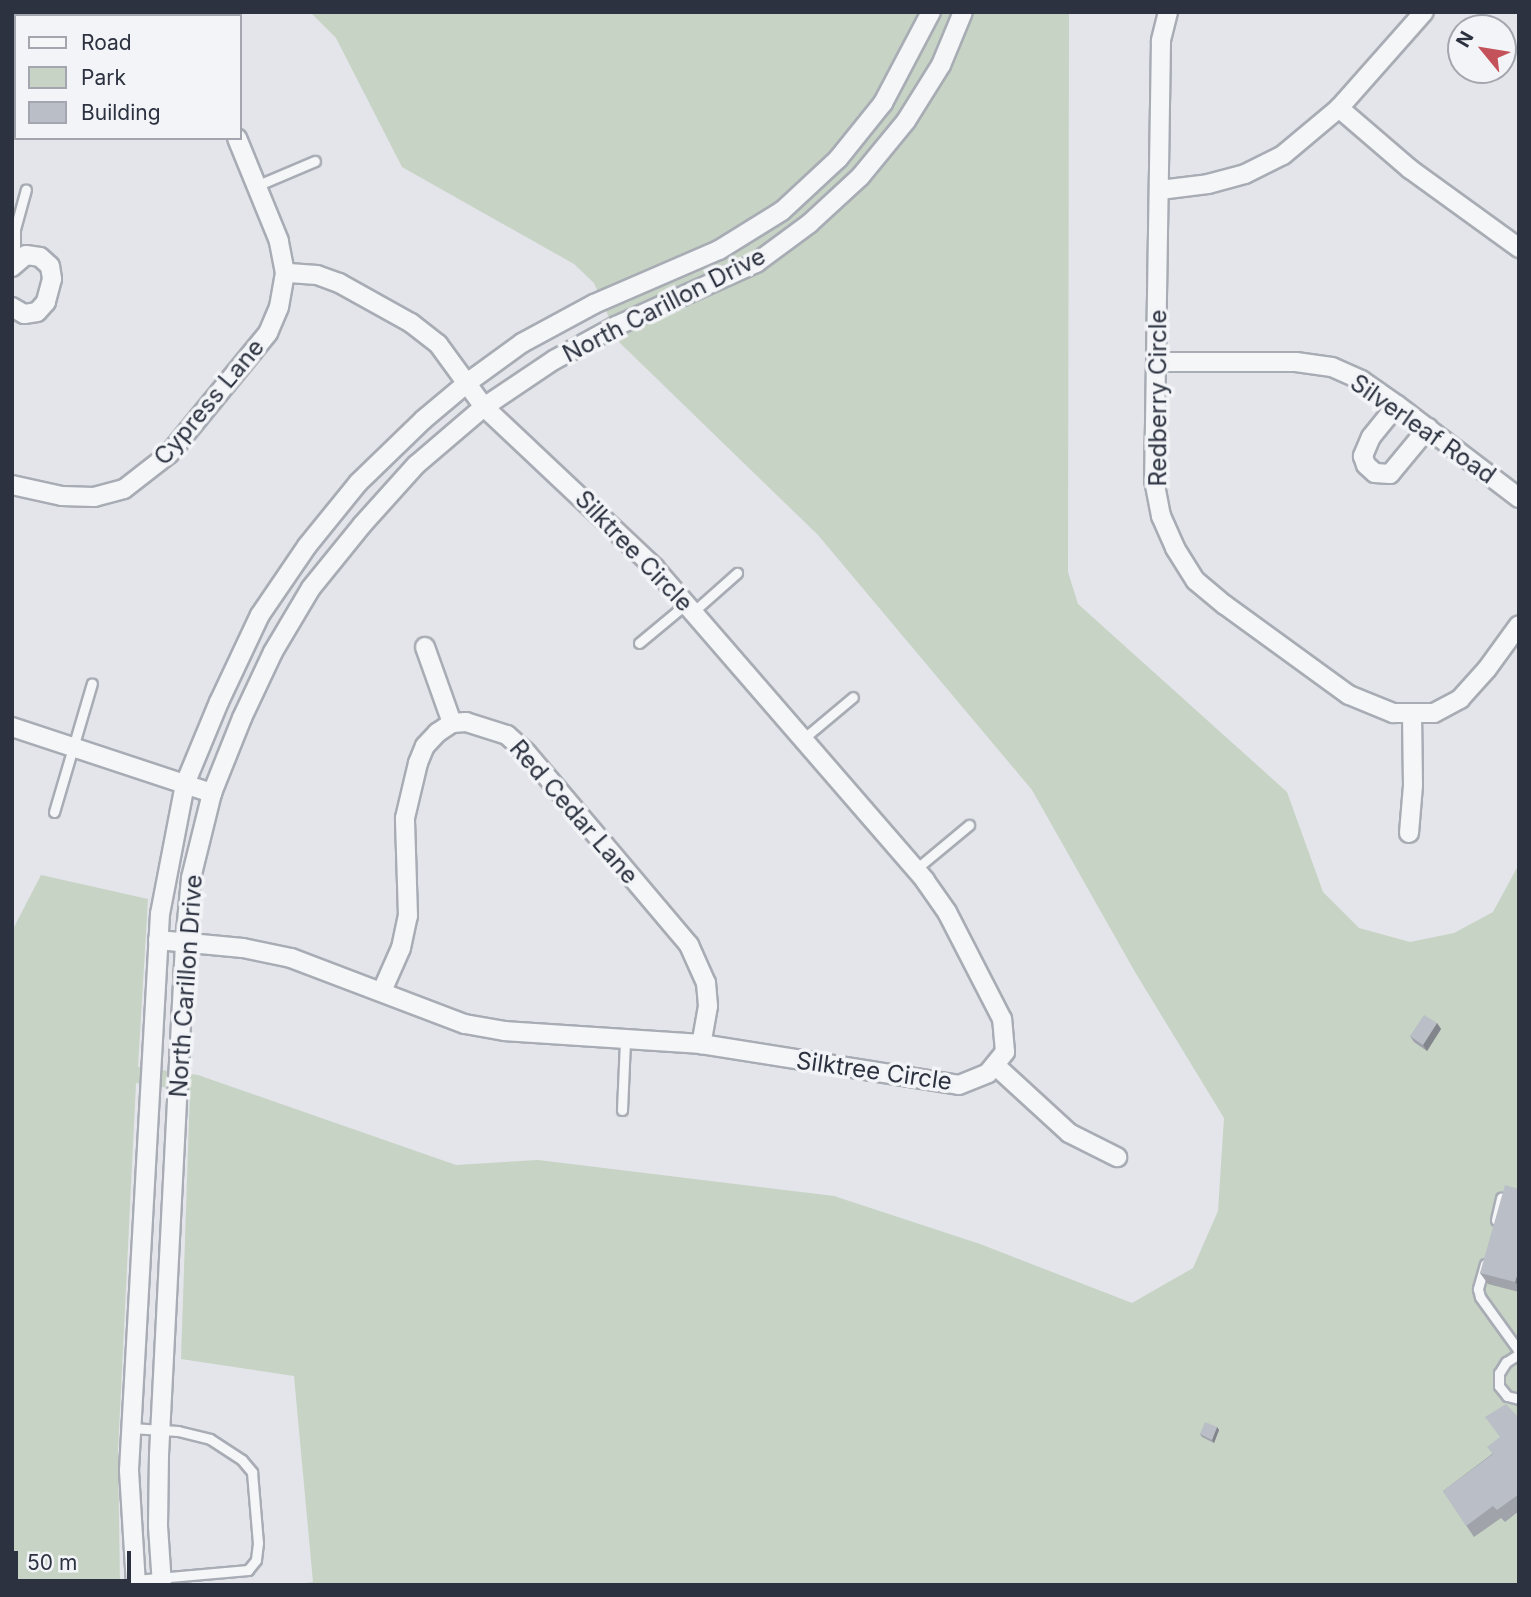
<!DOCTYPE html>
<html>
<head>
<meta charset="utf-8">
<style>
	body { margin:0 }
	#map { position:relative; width:1531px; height:1597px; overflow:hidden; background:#e3e5ea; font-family:Inter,sans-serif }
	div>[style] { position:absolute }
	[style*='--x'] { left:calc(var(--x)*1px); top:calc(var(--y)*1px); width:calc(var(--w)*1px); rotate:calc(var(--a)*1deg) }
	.green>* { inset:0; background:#c7d3c4 }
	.roads { filter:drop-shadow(2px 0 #a8acb4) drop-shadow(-2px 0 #a8acb4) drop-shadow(0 2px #a8acb4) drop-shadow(0 -2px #a8acb4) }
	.service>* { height:9px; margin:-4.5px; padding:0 4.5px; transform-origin:4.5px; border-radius:4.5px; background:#f5f6f8 }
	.minor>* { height:18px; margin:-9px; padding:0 9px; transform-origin:9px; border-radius:9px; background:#f5f6f8 }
	.wall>* { inset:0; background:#a0a3aa }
	.shaded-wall>* { inset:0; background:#82858b }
	.building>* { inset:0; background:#babec6 }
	span { translate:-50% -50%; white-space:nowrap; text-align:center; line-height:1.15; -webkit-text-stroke:7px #f2f4f7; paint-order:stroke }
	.street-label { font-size:24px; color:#2c3240 }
	.frame { position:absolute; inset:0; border:14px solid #2c3240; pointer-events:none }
	.legend { position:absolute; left:14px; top:14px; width:228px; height:126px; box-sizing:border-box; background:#f2f4f7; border:2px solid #a3a6ae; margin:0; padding:9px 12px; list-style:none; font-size:21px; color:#2c3240 }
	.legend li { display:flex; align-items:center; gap:14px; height:35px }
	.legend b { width:35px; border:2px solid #a3a6ae }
	.north { position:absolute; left:1447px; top:14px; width:70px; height:70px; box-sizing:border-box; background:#f2f4f7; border:2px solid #a3a6ae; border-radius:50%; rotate:300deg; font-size:19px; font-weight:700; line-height:28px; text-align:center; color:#2c3240 }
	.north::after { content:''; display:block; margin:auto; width:24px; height:32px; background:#c4525a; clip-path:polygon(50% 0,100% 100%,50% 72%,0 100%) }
	.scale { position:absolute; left:14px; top:1551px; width:117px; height:32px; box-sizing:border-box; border:4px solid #2c3240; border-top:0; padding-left:9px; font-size:21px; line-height:24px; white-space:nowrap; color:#2c3240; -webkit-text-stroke:5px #f2f4f7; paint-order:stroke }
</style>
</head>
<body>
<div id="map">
	<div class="green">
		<div style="clip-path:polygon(310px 12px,1069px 12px,1068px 572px,1078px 604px,1287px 792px,1323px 892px,1359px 928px,1410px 942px,1454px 933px,1493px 912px,1519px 864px,1519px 1585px,291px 1585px,313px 1582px,294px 1376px,181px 1359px,190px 1091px,136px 1083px,118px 1451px,120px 1585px,12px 1585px,12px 931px,41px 875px,148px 899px,138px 1067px,198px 1075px,456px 1165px,538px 1160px,834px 1196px,980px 1244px,1132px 1303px,1193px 1268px,1218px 1211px,1224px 1118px,1135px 972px,1032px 790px,818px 535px,620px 343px,594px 283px,574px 264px,402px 167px,336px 38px)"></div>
	</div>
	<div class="roads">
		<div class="service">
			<div style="--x:256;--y:186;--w:64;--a:-23"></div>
			<div style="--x:20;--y:258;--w:9;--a:-126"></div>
			<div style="--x:15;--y:251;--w:22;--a:-90"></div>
			<div style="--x:15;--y:229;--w:41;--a:-74.6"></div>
			<div style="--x:693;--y:612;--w:59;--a:-41.6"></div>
			<div style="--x:639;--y:643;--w:61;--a:-39.7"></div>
			<div style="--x:803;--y:739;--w:65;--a:-40"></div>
			<div style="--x:54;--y:812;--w:134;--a:-73.6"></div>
			<div style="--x:916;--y:869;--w:69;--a:-39.7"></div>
			<div style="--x:622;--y:1110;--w:70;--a:-87.5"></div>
			<div style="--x:1496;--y:1220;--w:23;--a:-77"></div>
			<div style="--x:1485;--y:1264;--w:26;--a:106"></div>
			<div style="--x:1478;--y:1289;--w:8;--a:76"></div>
			<div style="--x:1480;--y:1297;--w:67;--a:54.2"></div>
			<div style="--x:1519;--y:1354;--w:15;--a:148"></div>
			<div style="--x:1506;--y:1362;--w:13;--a:122"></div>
			<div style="--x:1499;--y:1373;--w:13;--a:90"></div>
			<div style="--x:1499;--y:1386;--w:13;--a:51"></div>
			<div style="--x:1507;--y:1396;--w:12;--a:14"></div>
			<div style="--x:131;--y:1428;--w:47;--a:3.7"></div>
			<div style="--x:178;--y:1431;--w:33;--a:14"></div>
			<div style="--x:210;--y:1439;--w:38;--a:33"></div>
			<div style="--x:242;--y:1460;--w:16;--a:50"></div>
			<div style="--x:252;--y:1472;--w:71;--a:85.2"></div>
			<div style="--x:258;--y:1543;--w:17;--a:97"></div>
			<div style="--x:256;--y:1560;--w:13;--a:129"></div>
			<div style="--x:248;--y:1570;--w:113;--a:174.9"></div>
		</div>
		<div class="minor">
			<div style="--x:92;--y:12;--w:4;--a:90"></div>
			<div style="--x:151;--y:12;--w:4;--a:76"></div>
			<div style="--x:1168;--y:12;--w:30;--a:104"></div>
			<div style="--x:1161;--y:41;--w:439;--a:90.9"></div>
			<div style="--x:1154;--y:480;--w:37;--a:79"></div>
			<div style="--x:1161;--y:516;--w:35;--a:66"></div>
			<div style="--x:1175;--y:548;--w:39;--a:58"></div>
			<div style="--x:1196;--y:581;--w:38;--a:40"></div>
			<div style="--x:1225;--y:605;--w:153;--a:36"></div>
			<div style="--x:1349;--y:695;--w:48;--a:22.2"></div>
			<div style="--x:1393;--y:713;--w:41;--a:0"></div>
			<div style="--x:1434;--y:713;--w:30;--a:-28"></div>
			<div style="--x:1460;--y:699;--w:40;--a:-48"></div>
			<div style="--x:1487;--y:669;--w:54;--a:-54"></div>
			<div style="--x:1339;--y:108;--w:94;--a:40.7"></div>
			<div style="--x:1410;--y:169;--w:135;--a:35.9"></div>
			<div style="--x:1160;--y:190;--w:48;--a:-7.1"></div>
			<div style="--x:1208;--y:184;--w:38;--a:-15"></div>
			<div style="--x:1245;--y:174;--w:42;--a:-26.6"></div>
			<div style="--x:1283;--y:155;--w:73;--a:-40"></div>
			<div style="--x:1339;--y:108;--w:128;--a:-48.5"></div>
			<div style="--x:12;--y:267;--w:18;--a:-41"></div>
			<div style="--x:26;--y:255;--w:14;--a:8"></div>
			<div style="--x:40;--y:257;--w:13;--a:42"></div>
			<div style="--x:50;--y:266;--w:13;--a:81"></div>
			<div style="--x:52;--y:279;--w:24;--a:105"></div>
			<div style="--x:46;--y:302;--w:13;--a:132"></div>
			<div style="--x:37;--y:312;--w:13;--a:171"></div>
			<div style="--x:24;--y:314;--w:14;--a:-150"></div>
			<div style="--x:1157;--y:362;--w:139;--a:0"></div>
			<div style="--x:1296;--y:362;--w:36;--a:8"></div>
			<div style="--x:1332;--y:367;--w:32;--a:24"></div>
			<div style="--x:1361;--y:380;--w:44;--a:34.8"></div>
			<div style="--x:1397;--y:405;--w:153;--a:37.3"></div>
			<div style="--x:1397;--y:405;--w:41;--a:129.1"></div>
			<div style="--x:1371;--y:437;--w:21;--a:113"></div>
			<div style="--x:1363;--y:456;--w:9;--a:72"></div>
			<div style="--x:1366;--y:465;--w:12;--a:42"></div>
			<div style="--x:1375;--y:473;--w:15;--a:4"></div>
			<div style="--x:1390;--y:474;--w:60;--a:-50.4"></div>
			<div style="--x:12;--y:485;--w:51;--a:12.4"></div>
			<div style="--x:62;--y:496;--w:32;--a:2"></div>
			<div style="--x:94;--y:497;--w:31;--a:-15"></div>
			<div style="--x:124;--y:489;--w:57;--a:-37.9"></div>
			<div style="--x:169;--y:454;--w:156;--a:-50.7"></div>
			<div style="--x:268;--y:333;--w:28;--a:-67"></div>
			<div style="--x:279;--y:307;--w:35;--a:-80"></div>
			<div style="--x:285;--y:273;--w:33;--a:-101"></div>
			<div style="--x:279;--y:241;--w:111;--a:-112.2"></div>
			<div style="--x:425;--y:647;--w:81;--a:70.4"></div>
			<div style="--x:12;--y:727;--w:211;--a:18.3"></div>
			<div style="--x:1409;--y:833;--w:48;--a:-85.2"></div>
			<div style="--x:1413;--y:785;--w:70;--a:-90.8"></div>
			<div style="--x:158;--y:940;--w:85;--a:5.4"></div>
			<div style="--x:243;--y:948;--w:49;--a:11.8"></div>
			<div style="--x:291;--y:958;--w:186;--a:20.8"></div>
			<div style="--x:465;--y:1024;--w:41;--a:9.9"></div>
			<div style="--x:505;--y:1031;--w:196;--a:3.8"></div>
			<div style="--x:701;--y:1044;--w:261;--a:9"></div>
			<div style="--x:959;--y:1085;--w:31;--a:-22"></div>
			<div style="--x:988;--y:1073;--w:27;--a:-51"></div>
			<div style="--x:1005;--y:1052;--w:33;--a:-95"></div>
			<div style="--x:1002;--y:1019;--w:120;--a:-117.2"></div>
			<div style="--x:947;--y:912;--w:39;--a:-125"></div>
			<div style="--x:925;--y:880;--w:413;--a:-130.9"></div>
			<div style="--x:655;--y:568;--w:235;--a:-136.7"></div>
			<div style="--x:484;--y:407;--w:78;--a:-126.1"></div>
			<div style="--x:438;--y:344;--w:34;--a:-142"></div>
			<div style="--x:411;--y:323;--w:82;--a:-150.9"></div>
			<div style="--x:339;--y:283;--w:23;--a:-160"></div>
			<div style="--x:317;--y:275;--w:32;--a:-176"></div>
			<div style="--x:382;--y:991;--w:47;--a:-66.2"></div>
			<div style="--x:401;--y:948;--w:33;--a:-78"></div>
			<div style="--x:408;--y:916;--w:98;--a:-91.8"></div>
			<div style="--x:405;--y:818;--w:57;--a:-76.7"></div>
			<div style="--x:418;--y:763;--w:18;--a:-68"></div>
			<div style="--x:425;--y:746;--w:18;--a:-47"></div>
			<div style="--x:437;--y:733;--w:18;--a:-34"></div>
			<div style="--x:452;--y:723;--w:14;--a:-4"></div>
			<div style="--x:466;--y:722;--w:43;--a:17.6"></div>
			<div style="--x:507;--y:735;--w:25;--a:42"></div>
			<div style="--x:526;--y:752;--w:253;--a:49.8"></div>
			<div style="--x:689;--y:945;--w:42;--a:65.9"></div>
			<div style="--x:706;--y:983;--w:23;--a:85"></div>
			<div style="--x:708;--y:1006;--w:39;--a:100"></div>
			<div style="--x:996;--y:1066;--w:99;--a:42.5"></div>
			<div style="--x:1069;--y:1133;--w:54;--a:26.6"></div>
			<div style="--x:136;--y:1585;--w:115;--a:-93.5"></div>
			<div style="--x:129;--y:1470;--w:557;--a:-86.81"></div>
			<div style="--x:160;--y:914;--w:132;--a:-79.1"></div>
			<div style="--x:185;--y:784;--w:89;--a:-67.5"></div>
			<div style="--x:219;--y:702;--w:96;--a:-64.8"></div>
			<div style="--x:260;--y:615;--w:83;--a:-55.7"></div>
			<div style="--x:307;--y:546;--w:81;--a:-51"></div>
			<div style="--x:358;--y:483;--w:91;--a:-44.1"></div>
			<div style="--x:423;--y:420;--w:57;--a:-40.1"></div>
			<div style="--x:467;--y:383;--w:68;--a:-36"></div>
			<div style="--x:522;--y:343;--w:82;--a:-28.4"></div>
			<div style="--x:594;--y:304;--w:136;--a:-23.4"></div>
			<div style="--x:719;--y:250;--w:74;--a:-31.8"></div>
			<div style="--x:782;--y:211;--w:76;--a:-42.9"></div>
			<div style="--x:838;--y:159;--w:72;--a:-51.2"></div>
			<div style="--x:883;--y:103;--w:103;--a:-62.2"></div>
			<div style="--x:162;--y:1585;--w:59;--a:-93.9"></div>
			<div style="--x:158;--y:1526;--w:71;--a:-89.2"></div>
			<div style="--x:159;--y:1455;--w:513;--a:-87.09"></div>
			<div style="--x:185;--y:943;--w:65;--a:-84.7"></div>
			<div style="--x:191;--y:878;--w:88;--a:-76.1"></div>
			<div style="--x:212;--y:793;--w:81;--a:-68.2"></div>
			<div style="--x:242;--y:718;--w:73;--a:-64.8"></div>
			<div style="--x:273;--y:652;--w:74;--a:-59.3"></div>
			<div style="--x:311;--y:588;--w:81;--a:-51"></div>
			<div style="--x:362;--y:525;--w:81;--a:-48"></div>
			<div style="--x:416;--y:465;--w:89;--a:-40.5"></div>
			<div style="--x:484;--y:407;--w:84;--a:-33.9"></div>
			<div style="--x:554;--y:360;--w:71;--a:-28.7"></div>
			<div style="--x:616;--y:326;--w:154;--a:-24.2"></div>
			<div style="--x:756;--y:263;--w:67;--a:-36.5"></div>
			<div style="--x:810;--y:223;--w:68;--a:-42.6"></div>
			<div style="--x:860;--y:177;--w:72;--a:-50.6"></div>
			<div style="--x:906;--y:121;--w:66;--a:-58"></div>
			<div style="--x:941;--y:65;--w:57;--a:-67.5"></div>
		</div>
	</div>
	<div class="wall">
		<div style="clip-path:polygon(1437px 1023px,1441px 1029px,1427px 1051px,1414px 1042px,1410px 1036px)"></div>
		<div style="clip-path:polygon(1519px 1189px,1519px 1292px,1488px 1284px,1480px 1273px)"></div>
		<div style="clip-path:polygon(1519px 1418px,1519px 1511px,1505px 1522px,1501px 1518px,1474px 1537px,1443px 1491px,1492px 1454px)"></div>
		<div style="clip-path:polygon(1217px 1427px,1219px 1430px,1214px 1443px,1202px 1437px,1200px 1434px)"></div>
	</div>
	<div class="shaded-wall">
		<div style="clip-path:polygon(1437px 1023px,1441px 1029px,1427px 1051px,1423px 1045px)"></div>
		<div style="clip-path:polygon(1519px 1269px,1519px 1287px,1515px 1282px)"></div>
		<div style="clip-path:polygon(1217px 1427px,1219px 1430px,1214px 1443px,1212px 1440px)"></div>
	</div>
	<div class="building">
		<div style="clip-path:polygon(1424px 1015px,1437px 1023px,1423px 1045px,1410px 1036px)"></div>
		<div style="clip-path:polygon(1505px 1185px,1519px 1189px,1519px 1269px,1515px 1282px,1480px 1273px)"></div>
		<div style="clip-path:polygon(1506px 1404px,1519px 1418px,1519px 1494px,1497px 1510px,1493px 1506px,1466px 1526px,1443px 1491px,1493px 1454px,1487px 1447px,1500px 1437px,1485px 1417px)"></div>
		<div style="clip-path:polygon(1205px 1422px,1217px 1427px,1212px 1440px,1200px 1434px)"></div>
	</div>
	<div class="street-label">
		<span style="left:664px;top:305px;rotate:-27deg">North Carillon Drive</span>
		<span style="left:1158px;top:398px;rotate:-90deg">Redberry Circle</span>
		<span style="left:209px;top:402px;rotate:-50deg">Cypress Lane</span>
		<span style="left:1423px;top:429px;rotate:35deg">Silverleaf Road</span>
		<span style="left:634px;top:551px;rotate:46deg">Silktree Circle</span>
		<span style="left:574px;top:812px;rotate:49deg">Red Cedar Lane</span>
		<span style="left:186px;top:986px;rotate:-86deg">North Carillon Drive</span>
		<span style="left:874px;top:1071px;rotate:8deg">Silktree Circle</span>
	</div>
	<div class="frame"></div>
	<ul class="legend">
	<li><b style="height:9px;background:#f5f6f8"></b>Road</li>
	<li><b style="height:19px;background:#c7d3c4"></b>Park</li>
	<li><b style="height:19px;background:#babec6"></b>Building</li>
	</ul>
	<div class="north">N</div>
	<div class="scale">50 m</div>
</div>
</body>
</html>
